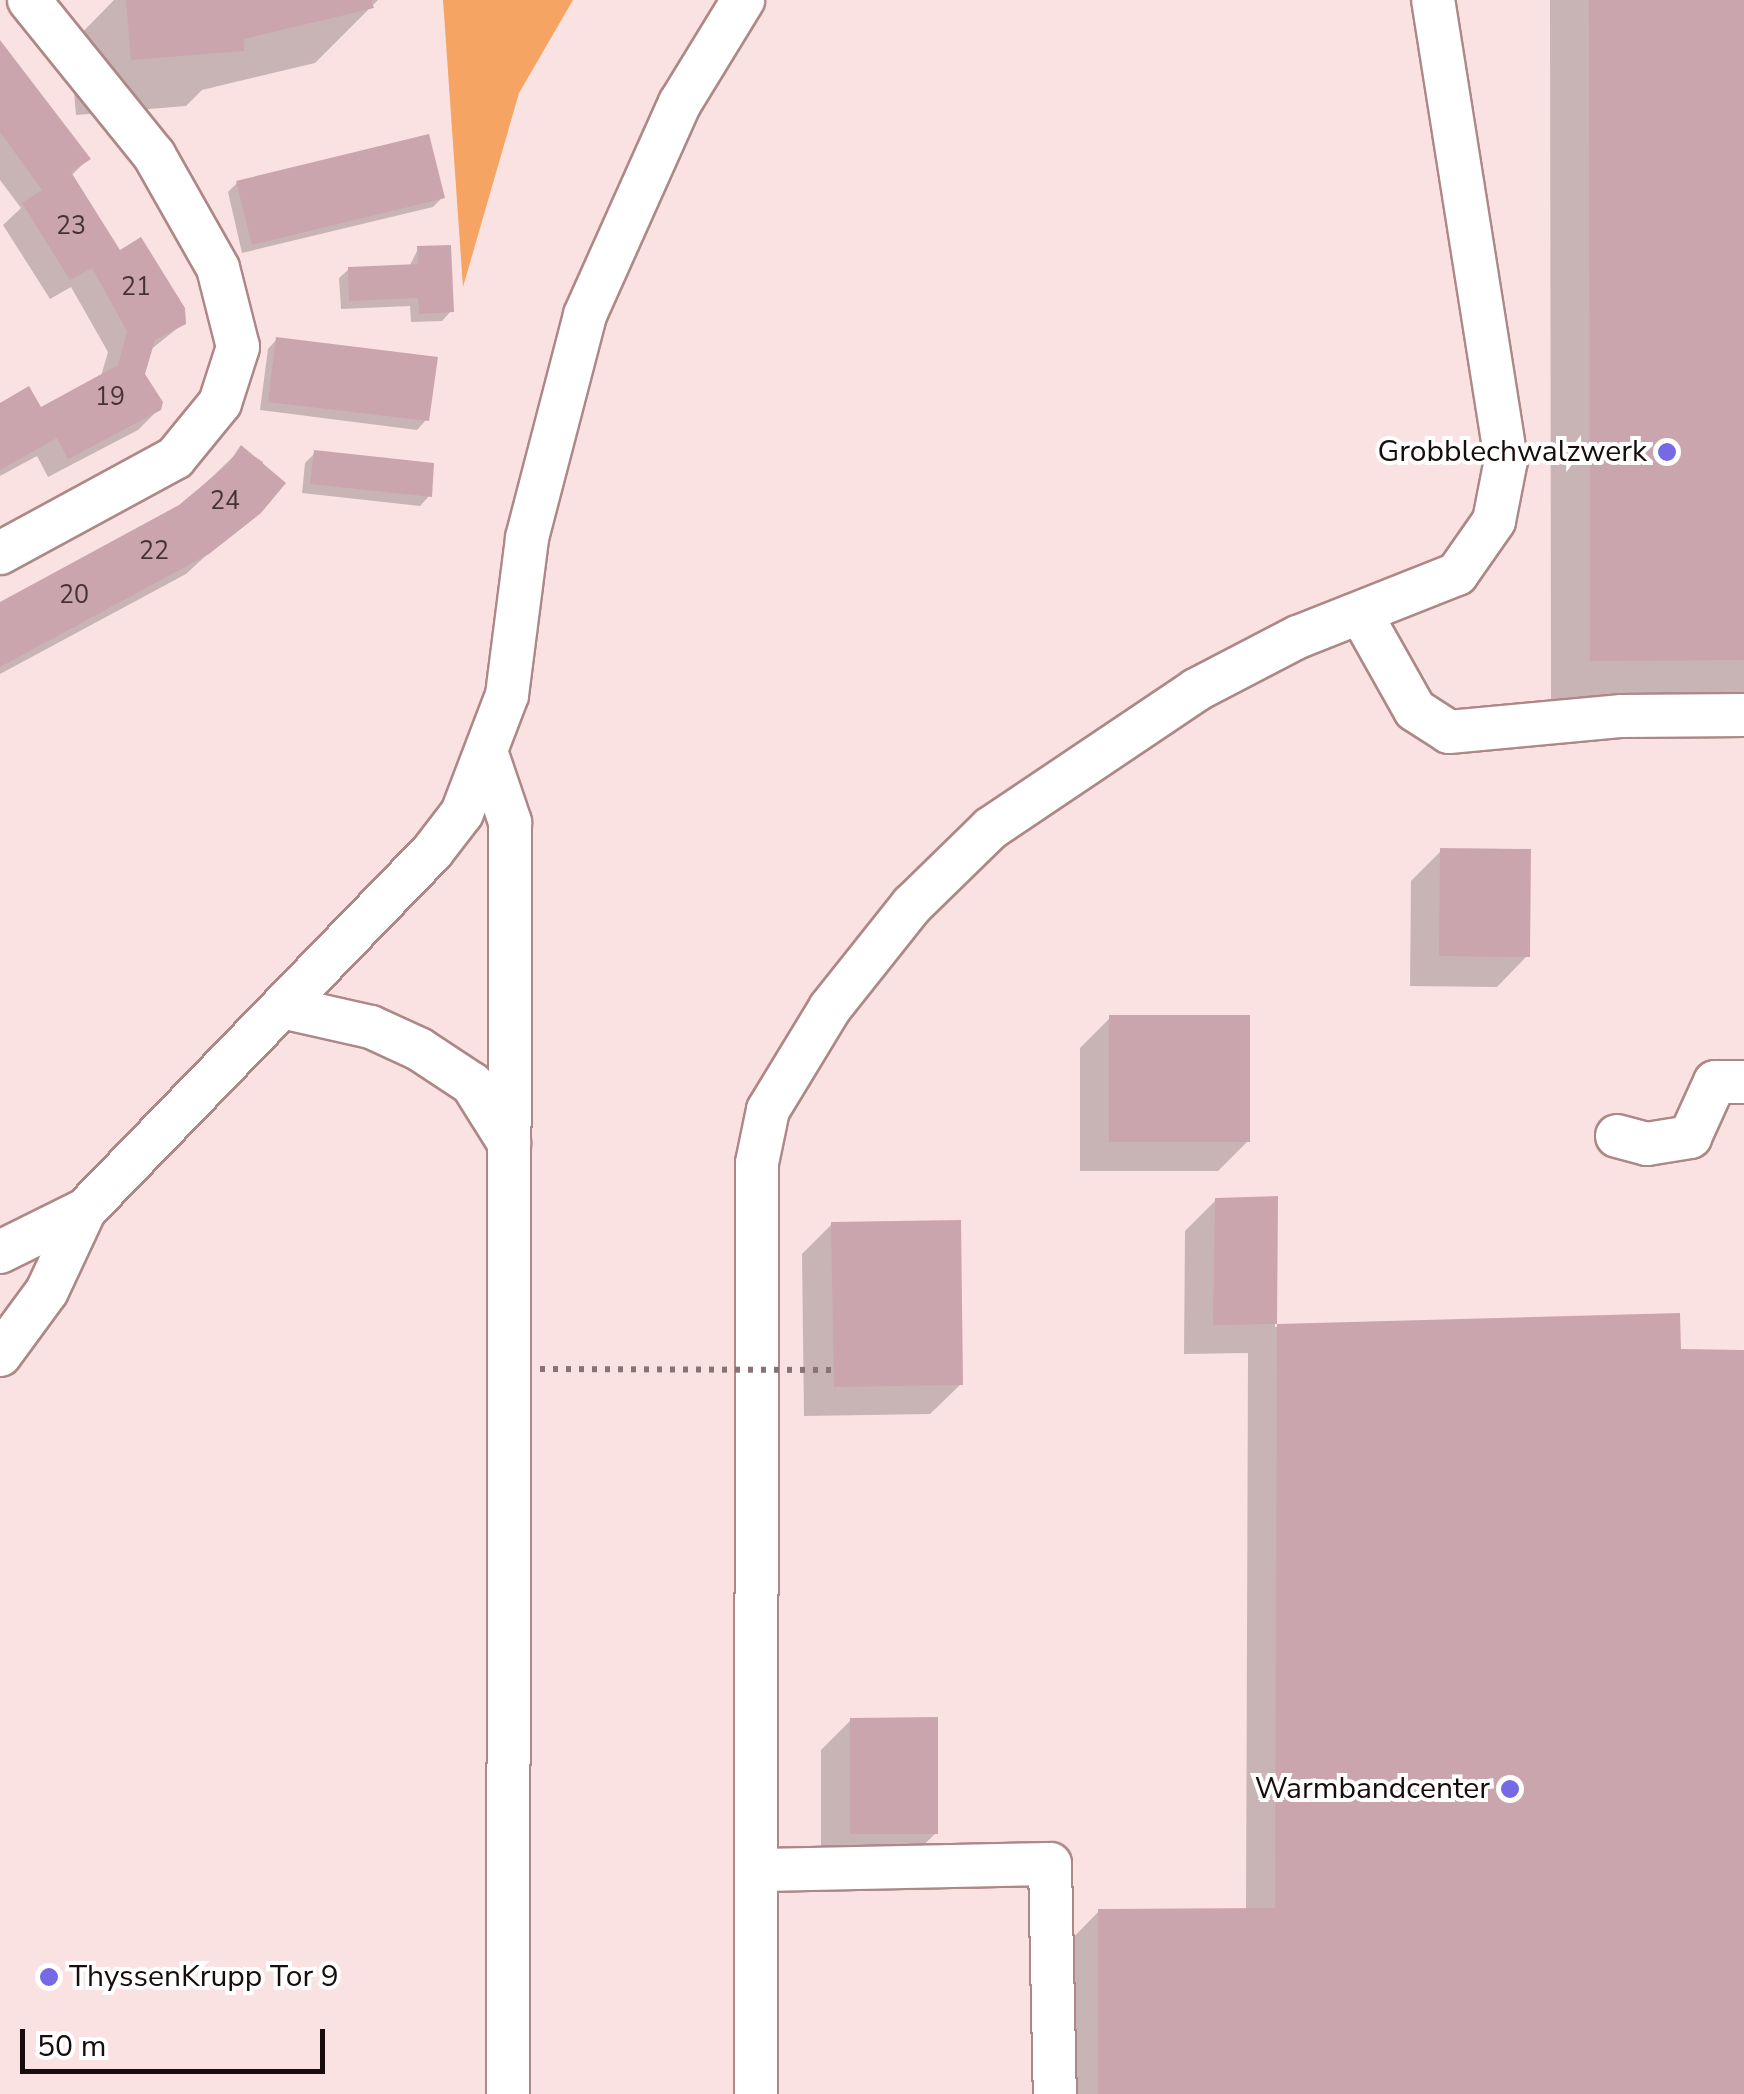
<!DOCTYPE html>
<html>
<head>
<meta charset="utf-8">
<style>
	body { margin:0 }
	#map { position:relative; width:1744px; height:2094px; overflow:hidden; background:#fbe2e2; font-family:"Nunito Sans",sans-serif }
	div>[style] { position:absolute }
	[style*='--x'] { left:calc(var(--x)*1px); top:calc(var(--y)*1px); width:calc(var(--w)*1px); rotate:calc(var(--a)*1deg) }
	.forest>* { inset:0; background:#f5a463 }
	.shadow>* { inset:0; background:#0003 }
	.building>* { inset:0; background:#caa5ae }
	.roads { filter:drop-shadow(2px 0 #ad8887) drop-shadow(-2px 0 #ad8887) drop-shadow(0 2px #ad8887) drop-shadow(0 -2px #ad8887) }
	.minor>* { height:42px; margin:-21px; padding:0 21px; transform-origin:21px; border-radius:21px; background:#fff }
	.path-bridge>* { height:6px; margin-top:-3px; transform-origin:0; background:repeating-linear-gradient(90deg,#867373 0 5px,transparent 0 13px) }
	.dots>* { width:28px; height:28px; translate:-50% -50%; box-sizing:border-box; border:5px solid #fff; border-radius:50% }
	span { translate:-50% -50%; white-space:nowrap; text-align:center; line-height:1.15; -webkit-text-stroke:8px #fff; paint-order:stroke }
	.number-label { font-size:25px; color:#453234 }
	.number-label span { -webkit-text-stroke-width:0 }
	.poi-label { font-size:30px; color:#190c0c }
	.right { translate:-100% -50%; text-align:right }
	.left { translate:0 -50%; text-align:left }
	.scale { position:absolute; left:20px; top:2029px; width:305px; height:45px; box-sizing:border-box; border:5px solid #190c0c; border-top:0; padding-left:12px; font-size:30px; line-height:35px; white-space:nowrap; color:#190c0c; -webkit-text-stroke:8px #fff; paint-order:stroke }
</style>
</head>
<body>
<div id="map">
	<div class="forest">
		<div style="clip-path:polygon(443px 0,573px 0,519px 93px,463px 287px)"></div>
	</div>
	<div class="shadow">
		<div style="clip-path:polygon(114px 0,378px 0,315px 63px,202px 90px,186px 106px,76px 115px,70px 45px)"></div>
		<div style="clip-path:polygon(1550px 0,1744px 0,1744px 698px,1551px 700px)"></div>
		<div style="clip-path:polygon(0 42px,88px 159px,71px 176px,120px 253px,184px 323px,149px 351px,142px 374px,159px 409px,138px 430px,48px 477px,37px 456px,0 476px,0 406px,40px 411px,101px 376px,108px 352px,71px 287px,50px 299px,3px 225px,21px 208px,0 180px)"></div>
		<div style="clip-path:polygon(237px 183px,442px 198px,433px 207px,242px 253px,228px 192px)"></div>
		<div style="clip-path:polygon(418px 249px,451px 311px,442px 321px,411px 322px,410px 306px,341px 309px,339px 278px,349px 269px,409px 267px)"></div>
		<div style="clip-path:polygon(277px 339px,426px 420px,417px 430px,260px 410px,268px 349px)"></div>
		<div style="clip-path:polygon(242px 448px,263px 462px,263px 503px,186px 574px,0 674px,0 605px,181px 507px)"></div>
		<div style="clip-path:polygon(315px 453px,429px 496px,420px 506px,302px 493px,305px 463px)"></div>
		<div style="clip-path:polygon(1441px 851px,1527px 956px,1497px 987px,1410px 986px,1411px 881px)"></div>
		<div style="clip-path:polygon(1110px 1018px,1248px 1141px,1218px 1171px,1080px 1171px,1080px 1048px)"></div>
		<div style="clip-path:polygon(1276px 1198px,1275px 1327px,1678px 1315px,1678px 1352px,1744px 1353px,1744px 2094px,1069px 2094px,1069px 1942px,1099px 1911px,1246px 1911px,1248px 1353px,1184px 1354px,1185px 1231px,1216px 1200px)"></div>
		<div style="clip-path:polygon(832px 1224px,961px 1384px,930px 1414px,804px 1416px,802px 1254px)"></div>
		<div style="clip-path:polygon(851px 1720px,936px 1833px,905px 1863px,821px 1864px,821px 1750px)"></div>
	</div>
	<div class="building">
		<div style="clip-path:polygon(126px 0,371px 0,374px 8px,244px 39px,244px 51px,131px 60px)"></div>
		<div style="clip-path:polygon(1589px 0,1744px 0,1744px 660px,1590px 661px)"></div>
		<div style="clip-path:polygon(0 40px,91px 159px,71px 172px,120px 250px,141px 237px,185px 308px,186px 324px,155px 340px,145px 374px,163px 402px,161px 410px,68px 459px,57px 438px,0 470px,0 403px,29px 386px,41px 407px,118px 365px,127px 331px,92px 268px,70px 280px,22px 203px,42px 190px,0 132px)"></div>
		<div style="clip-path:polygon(429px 134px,445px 198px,252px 245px,236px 181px)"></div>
		<div style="clip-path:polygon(451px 245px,454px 312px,419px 314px,418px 298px,349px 301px,348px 267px,418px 264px,417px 246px)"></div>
		<div style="clip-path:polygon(276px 337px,438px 357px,429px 421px,268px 402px)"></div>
		<div style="clip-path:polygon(241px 445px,286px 483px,261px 513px,209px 554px,0 667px,0 602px,179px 505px,228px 464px)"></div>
		<div style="clip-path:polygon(314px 450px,434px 463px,432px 497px,310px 484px)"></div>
		<div style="clip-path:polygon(1440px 848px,1531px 849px,1530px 957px,1439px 956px)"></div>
		<div style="clip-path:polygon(1109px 1015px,1250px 1015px,1250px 1142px,1109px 1142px)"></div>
		<div style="clip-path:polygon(1278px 1196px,1277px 1324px,1213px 1325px,1215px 1198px)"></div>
		<div style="clip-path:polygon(961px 1220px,963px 1385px,834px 1387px,831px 1222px)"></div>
		<div style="clip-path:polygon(1680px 1313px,1681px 1349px,1744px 1350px,1744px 2094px,1098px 2094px,1098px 1909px,1275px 1908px,1277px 1324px)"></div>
		<div style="clip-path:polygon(938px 1717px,938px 1834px,850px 1834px,850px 1718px)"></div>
	</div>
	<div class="roads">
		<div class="minor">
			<div style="--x:0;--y:553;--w:199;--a:-28.5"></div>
			<div style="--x:175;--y:458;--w:71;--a:-50.7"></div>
			<div style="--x:220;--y:403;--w:59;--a:-72.2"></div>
			<div style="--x:238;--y:347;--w:81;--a:-104.2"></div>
			<div style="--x:218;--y:268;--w:130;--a:-119.5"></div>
			<div style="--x:154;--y:155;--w:199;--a:-128.9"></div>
			<div style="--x:1362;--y:616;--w:108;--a:60.6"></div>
			<div style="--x:1415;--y:710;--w:40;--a:32.9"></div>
			<div style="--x:1449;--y:732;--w:174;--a:-5.3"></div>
			<div style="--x:1622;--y:716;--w:122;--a:-0.5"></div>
			<div style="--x:488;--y:757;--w:69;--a:71.3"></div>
			<div style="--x:510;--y:822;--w:1272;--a:90.09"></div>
			<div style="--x:282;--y:1007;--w:91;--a:12.7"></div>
			<div style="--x:371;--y:1027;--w:53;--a:24.6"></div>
			<div style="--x:419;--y:1049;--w:64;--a:33.4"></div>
			<div style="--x:472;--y:1084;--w:70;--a:57.9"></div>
			<div style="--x:1617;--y:1136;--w:31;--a:15"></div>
			<div style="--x:1647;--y:1144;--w:44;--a:-9.2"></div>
			<div style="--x:1690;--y:1137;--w:60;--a:-65.6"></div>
			<div style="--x:1715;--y:1082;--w:29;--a:0"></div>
			<div style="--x:0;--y:1252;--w:95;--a:-26.3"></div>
			<div style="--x:0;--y:1355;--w:79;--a:-53.7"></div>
			<div style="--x:47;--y:1291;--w:89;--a:-64.9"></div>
			<div style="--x:85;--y:1210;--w:499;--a:-45.9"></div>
			<div style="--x:432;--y:852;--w:49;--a:-52.4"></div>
			<div style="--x:462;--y:813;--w:126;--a:-69.1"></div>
			<div style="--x:507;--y:695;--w:158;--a:-82.7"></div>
			<div style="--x:527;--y:538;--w:230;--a:-75.4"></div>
			<div style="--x:585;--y:315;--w:232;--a:-65.9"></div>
			<div style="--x:680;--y:103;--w:121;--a:-58.5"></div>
			<div style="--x:760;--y:1870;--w:290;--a:-1.2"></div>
			<div style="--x:1050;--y:1864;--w:230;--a:88.8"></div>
			<div style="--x:756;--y:2094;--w:931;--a:-89.94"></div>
			<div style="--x:757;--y:1163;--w:54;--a:-78.3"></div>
			<div style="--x:768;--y:1110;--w:119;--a:-58.7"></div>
			<div style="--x:830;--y:1008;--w:132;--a:-51.5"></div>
			<div style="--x:912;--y:905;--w:110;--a:-44.3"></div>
			<div style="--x:991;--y:828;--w:247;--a:-33.9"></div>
			<div style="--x:1196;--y:690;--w:115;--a:-27.5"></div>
			<div style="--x:1298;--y:637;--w:171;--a:-21.6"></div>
			<div style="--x:1457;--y:574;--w:65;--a:-55.1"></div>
			<div style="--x:1494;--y:521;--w:62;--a:-78.9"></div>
			<div style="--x:1506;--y:460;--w:466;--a:-99"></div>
		</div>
	</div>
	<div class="path-bridge">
		<div style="--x:540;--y:1369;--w:293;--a:0.2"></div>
	</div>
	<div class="dots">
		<div style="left:1667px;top:452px;background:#7669e4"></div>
		<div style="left:1510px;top:1789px;background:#7669e4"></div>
		<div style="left:49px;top:1977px;background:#7669e4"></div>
	</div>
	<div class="number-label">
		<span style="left:71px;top:226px">23</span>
		<span style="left:136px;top:287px">21</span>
		<span style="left:110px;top:397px">19</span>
		<span style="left:225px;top:501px">24</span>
		<span style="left:154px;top:551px">22</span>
		<span style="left:74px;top:595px">20</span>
	</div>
	<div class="poi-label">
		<span class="right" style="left:1647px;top:452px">Grobblechwalzwerk</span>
		<span class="right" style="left:1490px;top:1789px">Warmbandcenter</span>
		<span class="left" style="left:69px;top:1977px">ThyssenKrupp Tor 9</span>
	</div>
	<div class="scale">50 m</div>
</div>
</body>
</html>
